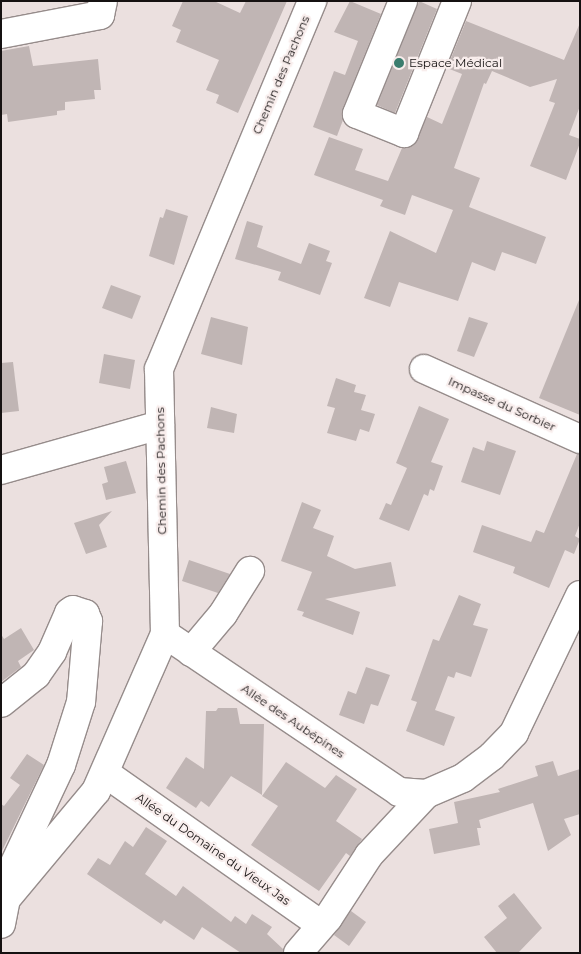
<!DOCTYPE html>
<html>
<head>
<meta charset="utf-8">
<style>
	body { margin:0 }
	#map { position:relative; width:581px; height:954px; overflow:hidden; background:#ebe0df; font-family:Montserrat,sans-serif }
	div>[style] { position:absolute }
	[style*='--x'] { left:calc(var(--x)*1px); top:calc(var(--y)*1px); width:calc(var(--w)*1px); rotate:calc(var(--a)*1deg) }
	.building>* { inset:0; background:#c0b5b4 }
	.roads { filter:drop-shadow(1px 0 #968c8b) drop-shadow(-1px 0 #968c8b) drop-shadow(0 1px #968c8b) drop-shadow(0 -1px #968c8b) }
	.minor>* { height:28px; margin:-14px; padding:0 14px; transform-origin:14px; border-radius:14px; background:#fff }
	.dots>* { width:14px; height:14px; translate:-50% -50%; box-sizing:border-box; border:2px solid #f8edec; border-radius:50% }
	span { translate:-50% -50%; white-space:nowrap; text-align:center; line-height:1.15; -webkit-text-stroke:4.5px #f8edec; paint-order:stroke }
	.poi-label { font-size:12px; color:#151111 }
	.left { translate:0 -50%; text-align:left }
	.street-label { font-size:12px; color:#151111 }
	.frame { position:absolute; inset:0; border:2px solid #151111; pointer-events:none }
</style>
</head>
<body>
<div id="map">
	<div class="building">
		<div style="clip-path:polygon(183px 1px,214px 1px,240px 13px,246px 1px,287px 1px,238px 113px,216px 103px,219px 95px,206px 90px,219px 60px,176px 42px,181px 30px,172px 26px)"></div>
		<div style="clip-path:polygon(350px 1px,381px 14px,343px 108px,343px 120px,337px 136px,313px 127px,334px 71px,345px 75px,358px 41px,334px 32px)"></div>
		<div style="clip-path:polygon(419px 1px,437px 9px,395px 113px,377px 105px)"></div>
		<div style="clip-path:polygon(466px 21px,564px 60px,580px 23px,580px 106px,569px 135px,580px 139px,580px 143px,566px 180px,530px 166px,555px 103px,549px 101px,557px 79px,530px 87px,492px 71px,486px 84px,484px 83px,454px 168px,480px 178px,469px 207px,546px 237px,536px 264px,502px 252px,495px 271px,472px 262px,458px 301px,399px 282px,390px 307px,364px 298px,390px 231px,436px 253px,453px 210px,412px 195px,405px 215px,380px 206px,383px 200px,314px 175px,329px 137px,363px 149px,355px 170px,388px 181px,402px 148px,414px 145px,427px 117px,442px 124px,462px 74px,447px 68px)"></div>
		<div style="clip-path:polygon(29px 46px,33px 66px,98px 59px,101px 90px,94px 90px,95px 99px,65px 102px,65px 110px,57px 111px,57px 115px,8px 122px,7px 114px,1px 115px,1px 51px)"></div>
		<div style="clip-path:polygon(166px 209px,188px 216px,174px 265px,149px 256px,160px 217px,163px 218px)"></div>
		<div style="clip-path:polygon(247px 221px,263px 226px,257px 247px,301px 264px,309px 243px,330px 251px,326px 261px,332px 263px,320px 295px,278px 280px,281px 272px,235px 259px)"></div>
		<div style="clip-path:polygon(111px 285px,141px 296px,132px 319px,102px 308px)"></div>
		<div style="clip-path:polygon(579px 300px,580px 300px,580px 415px,539px 398px)"></div>
		<div style="clip-path:polygon(211px 317px,248px 327px,242px 365px,201px 354px)"></div>
		<div style="clip-path:polygon(469px 317px,488px 323px,474px 357px,457px 351px)"></div>
		<div style="clip-path:polygon(104px 354px,135px 360px,130px 389px,99px 383px)"></div>
		<div style="clip-path:polygon(13px 362px,19px 411px,1px 413px,1px 363px)"></div>
		<div style="clip-path:polygon(336px 378px,356px 385px,354px 392px,366px 395px,361px 410px,375px 414px,369px 432px,360px 429px,356px 441px,327px 433px,335px 408px,327px 406px)"></div>
		<div style="clip-path:polygon(419px 406px,449px 419px,431px 462px,443px 466px,434px 491px,430px 489px,428px 496px,424px 494px,409px 531px,379px 519px,386px 503px,391px 505px,407px 468px,396px 463px)"></div>
		<div style="clip-path:polygon(211px 407px,237px 414px,234px 433px,207px 428px)"></div>
		<div style="clip-path:polygon(487px 441px,516px 451px,500px 495px,461px 482px,473px 447px,484px 451px)"></div>
		<div style="clip-path:polygon(577px 454px,580px 454px,580px 523px,575px 536px,580px 539px,574px 554px,565px 550px,549px 588px,513px 573px,515px 567px,473px 552px,482px 525px,531px 542px,536px 530px,544px 533px)"></div>
		<div style="clip-path:polygon(126px 461px,136px 493px,106px 500px,102px 484px,108px 482px,104px 467px)"></div>
		<div style="clip-path:polygon(302px 502px,321px 510px,313px 528px,334px 536px,327px 556px,355px 569px,391px 562px,396px 586px,325px 599px,360px 612px,353px 635px,302px 616px,304px 612px,297px 610px,312px 572px,281px 561px)"></div>
		<div style="clip-path:polygon(112px 511px,99px 525px,107px 547px,86px 554px,74px 523px)"></div>
		<div style="clip-path:polygon(189px 560px,230px 574px,218px 593px,182px 581px)"></div>
		<div style="clip-path:polygon(459px 595px,481px 604px,473px 625px,488px 629px,471px 677px,456px 672px,454px 678px,448px 676px,435px 710px,455px 717px,444px 746px,406px 731px,417px 702px,411px 700px,433px 639px,439px 641px)"></div>
		<div style="clip-path:polygon(21px 628px,34px 650px,18px 661px,21px 667px,1px 682px,1px 634px,4px 639px)"></div>
		<div style="clip-path:polygon(366px 667px,390px 675px,378px 706px,371px 704px,364px 724px,339px 715px,348px 691px,356px 694px)"></div>
		<div style="clip-path:polygon(218px 708px,237px 708px,240px 724px,264px 724px,262px 795px,231px 776px,209px 807px,201px 801px,196px 808px,166px 788px,186px 757px,204px 769px,206px 711px,216px 711px)"></div>
		<div style="clip-path:polygon(27px 754px,44px 765px,1px 853px,1px 804px,4px 806px,20px 785px,10px 778px)"></div>
		<div style="clip-path:polygon(553px 761px,558px 776px,580px 769px,580px 814px,564px 819px,571px 835px,548px 851px,533px 803px,479px 820px,481px 828px,477px 828px,480px 845px,434px 854px,429px 829px,458px 823px,454px 802px,500px 792px,498px 789px,538px 776px,535px 766px)"></div>
		<div style="clip-path:polygon(286px 762px,325px 788px,336px 775px,357px 789px,336px 821px,362px 839px,350px 856px,346px 853px,319px 891px,251px 845px,278px 806px,262px 796px)"></div>
		<div style="clip-path:polygon(146px 827px,167px 841px,145px 874px,176px 896px,183px 886px,231px 922px,235px 916px,246px 924px,252px 914px,272px 927px,267px 934px,283px 949px,283px 953px,241px 953px,202px 927px,194px 940px,164px 920px,161px 924px,87px 874px,98px 858px,110px 865px,125px 841px,133px 847px)"></div>
		<div style="clip-path:polygon(514px 893px,542px 928px,518px 953px,497px 953px,484px 937px,507px 918px,498px 906px)"></div>
		<div style="clip-path:polygon(351px 911px,366px 922px,349px 946px,334px 935px)"></div>
	</div>
	<div class="roads">
		<div class="minor">
			<div style="--x:403;--y:1;--w:122;--a:112.2"></div>
			<div style="--x:357;--y:114;--w:51;--a:22"></div>
			<div style="--x:404;--y:133;--w:142;--a:-68.1"></div>
			<div style="--x:1;--y:34;--w:101;--a:-10.9"></div>
			<div style="--x:100;--y:15;--w:14;--a:-78"></div>
			<div style="--x:424;--y:369;--w:171;--a:24.2"></div>
			<div style="--x:1;--y:470;--w:165;--a:-15.8"></div>
			<div style="--x:165;--y:634;--w:282;--a:34"></div>
			<div style="--x:399;--y:792;--w:27;--a:4"></div>
			<div style="--x:191;--y:652;--w:50;--a:-49.9"></div>
			<div style="--x:223;--y:614;--w:51;--a:-57.9"></div>
			<div style="--x:1;--y:703;--w:45;--a:-38.7"></div>
			<div style="--x:36;--y:675;--w:28;--a:-55"></div>
			<div style="--x:52;--y:652;--w:43;--a:-66.4"></div>
			<div style="--x:69;--y:613;--w:5;--a:-37"></div>
			<div style="--x:73;--y:610;--w:13;--a:18"></div>
			<div style="--x:85;--y:614;--w:8;--a:67"></div>
			<div style="--x:88;--y:621;--w:81;--a:94.9"></div>
			<div style="--x:81;--y:702;--w:66;--a:107.6"></div>
			<div style="--x:61;--y:765;--w:136;--a:115.2"></div>
			<div style="--x:105;--y:773;--w:264;--a:35.1"></div>
			<div style="--x:1;--y:924;--w:25;--a:-79"></div>
			<div style="--x:6;--y:899;--w:141;--a:-50.2"></div>
			<div style="--x:96;--y:791;--w:171;--a:-66.3"></div>
			<div style="--x:165;--y:634;--w:265;--a:-91.3"></div>
			<div style="--x:159;--y:369;--w:399;--a:-67.4"></div>
			<div style="--x:298;--y:953;--w:46;--a:-49.4"></div>
			<div style="--x:328;--y:918;--w:75;--a:-56.9"></div>
			<div style="--x:369;--y:855;--w:83;--a:-46.9"></div>
			<div style="--x:426;--y:794;--w:40;--a:-23.4"></div>
			<div style="--x:463;--y:778;--w:36;--a:-37"></div>
			<div style="--x:492;--y:756;--w:32;--a:-46"></div>
			<div style="--x:514;--y:733;--w:153;--a:-64.4"></div>
		</div>
	</div>
	<div class="dots">
		<div style="left:399px;top:63px;background:#3b7d6e"></div>
	</div>
	<div class="poi-label">
		<span class="left" style="left:409px;top:63px">Espace Médical</span>
	</div>
	<div class="street-label">
		<span style="left:281px;top:75px;rotate:-67deg">Chemin des Pachons</span>
		<span style="left:502px;top:404px;rotate:24deg">Impasse du Sorbier</span>
		<span style="left:161px;top:471px;rotate:-91deg">Chemin des Pachons</span>
		<span style="left:293px;top:721px;rotate:34deg">Allée des Aubépines</span>
		<span style="left:213px;top:849px;rotate:35deg">Allée du Domaine du Vieux Jas</span>
	</div>
	<div class="frame"></div>
</div>
</body>
</html>
